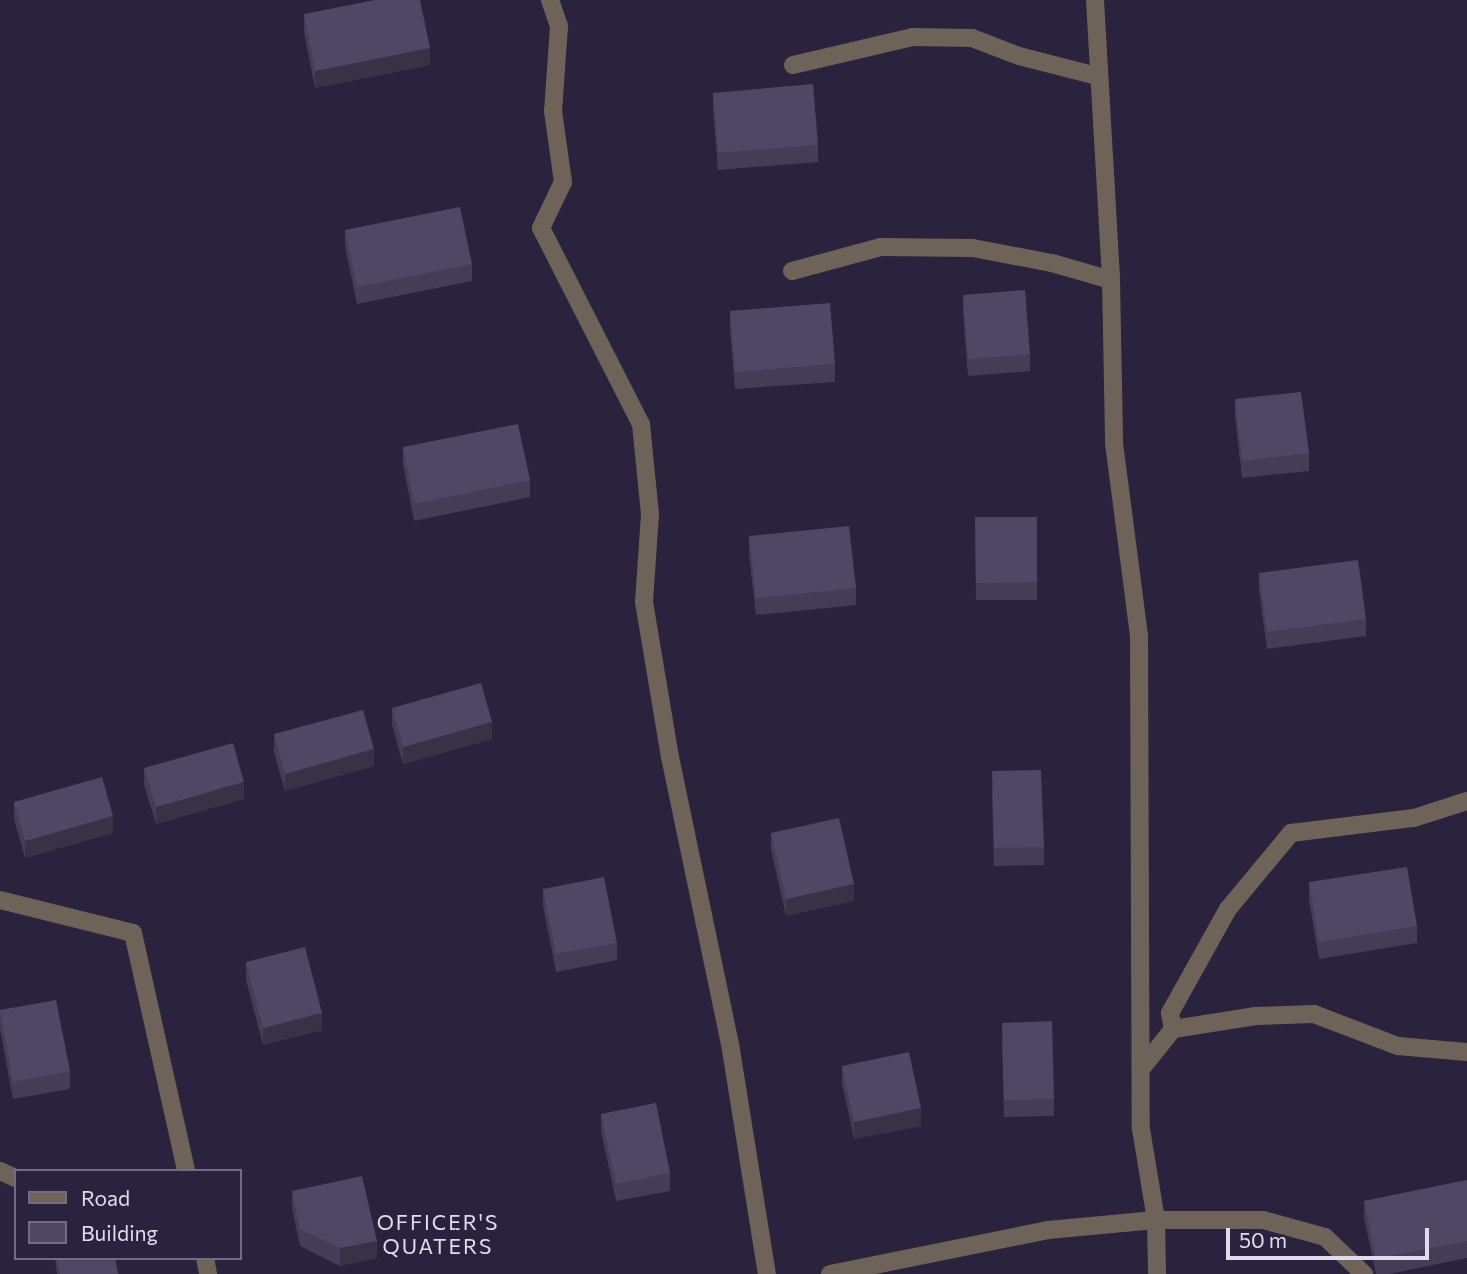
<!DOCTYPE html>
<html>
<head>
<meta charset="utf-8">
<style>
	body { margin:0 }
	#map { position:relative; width:1467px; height:1274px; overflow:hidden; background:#2b223d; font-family:Commissioner,sans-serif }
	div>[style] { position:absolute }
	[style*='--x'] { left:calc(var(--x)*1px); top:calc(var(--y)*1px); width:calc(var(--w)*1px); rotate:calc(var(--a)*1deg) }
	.minor>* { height:18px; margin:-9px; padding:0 9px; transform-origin:9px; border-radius:9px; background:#6e6358 }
	.wall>* { inset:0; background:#453d56 }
	.shaded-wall>* { inset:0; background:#383246 }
	.building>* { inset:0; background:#504764 }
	span { translate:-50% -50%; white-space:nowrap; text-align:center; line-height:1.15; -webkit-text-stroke:7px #2b223d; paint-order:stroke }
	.neighbourhood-label { font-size:21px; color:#e0dcee; letter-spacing:2px }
	.legend { position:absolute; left:14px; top:1169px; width:228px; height:91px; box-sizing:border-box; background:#2b223d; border:2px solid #736c84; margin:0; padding:9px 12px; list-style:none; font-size:21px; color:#e0dcee }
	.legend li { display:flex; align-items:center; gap:14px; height:35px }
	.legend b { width:35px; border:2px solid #736c84 }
	.scale { position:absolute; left:1226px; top:1228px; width:203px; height:32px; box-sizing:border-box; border:4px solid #e0dcee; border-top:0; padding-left:9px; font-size:21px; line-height:24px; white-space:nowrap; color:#e0dcee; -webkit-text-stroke:5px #2b223d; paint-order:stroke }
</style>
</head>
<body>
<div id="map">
	<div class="minor">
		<div style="--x:550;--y:0;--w:28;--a:71"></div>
		<div style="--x:559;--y:26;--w:85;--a:94"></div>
		<div style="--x:553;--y:111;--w:72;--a:82"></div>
		<div style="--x:563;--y:182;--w:51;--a:115.6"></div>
		<div style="--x:541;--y:228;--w:220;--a:63"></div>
		<div style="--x:641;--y:424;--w:90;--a:84.3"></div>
		<div style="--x:650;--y:514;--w:88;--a:93.9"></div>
		<div style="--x:644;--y:602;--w:157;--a:80.5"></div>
		<div style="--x:670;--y:757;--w:299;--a:78.2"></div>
		<div style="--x:731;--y:1050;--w:227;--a:80.9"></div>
		<div style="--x:1095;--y:0;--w:280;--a:86.7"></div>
		<div style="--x:1111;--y:280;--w:163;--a:88.9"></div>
		<div style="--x:1114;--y:443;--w:195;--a:82.6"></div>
		<div style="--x:1139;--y:636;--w:493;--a:89.8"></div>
		<div style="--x:1141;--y:1129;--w:92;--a:80.6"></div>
		<div style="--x:1156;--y:1220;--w:54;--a:88.9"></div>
		<div style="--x:793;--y:65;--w:122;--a:-13.2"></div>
		<div style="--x:912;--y:37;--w:60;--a:1"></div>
		<div style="--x:972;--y:38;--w:50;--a:21"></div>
		<div style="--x:1019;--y:56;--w:81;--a:14.4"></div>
		<div style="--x:792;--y:271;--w:92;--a:-15.1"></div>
		<div style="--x:881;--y:247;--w:92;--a:0.6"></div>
		<div style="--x:973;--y:248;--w:80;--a:10.8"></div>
		<div style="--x:1052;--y:263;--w:61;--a:16.1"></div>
		<div style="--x:0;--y:900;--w:137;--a:13.9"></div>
		<div style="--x:133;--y:933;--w:244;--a:77.4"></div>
		<div style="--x:1173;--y:1029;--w:84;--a:-8.9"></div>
		<div style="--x:1256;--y:1016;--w:58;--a:-2"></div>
		<div style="--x:1314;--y:1014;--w:90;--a:20.9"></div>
		<div style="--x:1398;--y:1046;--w:69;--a:5"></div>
		<div style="--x:1141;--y:1069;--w:51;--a:-51.3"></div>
		<div style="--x:1173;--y:1029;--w:16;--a:-101"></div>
		<div style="--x:1170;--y:1013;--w:119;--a:-60.9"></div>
		<div style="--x:1228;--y:909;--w:99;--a:-50.3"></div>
		<div style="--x:1291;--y:833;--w:124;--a:-7"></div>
		<div style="--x:1414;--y:818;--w:56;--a:-17.8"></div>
		<div style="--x:0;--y:1171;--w:17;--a:24"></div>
		<div style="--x:205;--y:1258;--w:16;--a:79"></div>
		<div style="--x:830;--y:1274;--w:222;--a:-11.4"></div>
		<div style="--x:1048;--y:1230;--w:108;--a:-5.3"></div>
		<div style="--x:1156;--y:1220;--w:107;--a:0"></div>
		<div style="--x:1263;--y:1220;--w:64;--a:15.3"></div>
		<div style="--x:1325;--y:1237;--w:54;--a:43.5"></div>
	</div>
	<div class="wall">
		<div style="clip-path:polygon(304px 14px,430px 65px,315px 88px,304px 32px)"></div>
		<div style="clip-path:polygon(713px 93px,818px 145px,818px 162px,718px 170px,713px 110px)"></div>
		<div style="clip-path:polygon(345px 230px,472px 264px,472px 281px,357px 304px,345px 247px)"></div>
		<div style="clip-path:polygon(963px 295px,1030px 354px,1030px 371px,968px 376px,963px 312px)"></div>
		<div style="clip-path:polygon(730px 311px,835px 364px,835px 382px,735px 389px,730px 328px)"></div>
		<div style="clip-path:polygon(1235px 399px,1309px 453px,1309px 471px,1242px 478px,1235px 416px)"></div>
		<div style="clip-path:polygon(403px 447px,530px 480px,530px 497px,414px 521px,403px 464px)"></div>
		<div style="clip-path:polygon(975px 517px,1037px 517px,1037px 600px,976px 600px)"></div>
		<div style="clip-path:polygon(749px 536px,856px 588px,856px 605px,756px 615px,749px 554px)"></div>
		<div style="clip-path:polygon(1259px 573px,1366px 619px,1366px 636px,1267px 649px,1259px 590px)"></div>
		<div style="clip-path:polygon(392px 708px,492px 739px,403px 764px,392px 725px)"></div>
		<div style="clip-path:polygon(274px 734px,374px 766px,285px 791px,274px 752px)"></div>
		<div style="clip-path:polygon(144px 768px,244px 799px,156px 824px,144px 785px)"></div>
		<div style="clip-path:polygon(992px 788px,1044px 847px,1044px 865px,994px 866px)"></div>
		<div style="clip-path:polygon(14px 802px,113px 833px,25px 858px,14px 819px)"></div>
		<div style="clip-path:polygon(771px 833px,854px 901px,786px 916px,771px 850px)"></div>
		<div style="clip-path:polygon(1309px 882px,1417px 926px,1417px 943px,1319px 959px,1309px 900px)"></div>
		<div style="clip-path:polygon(543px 889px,617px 943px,617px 960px,556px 972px,543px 906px)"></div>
		<div style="clip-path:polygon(246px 962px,322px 1030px,263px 1045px,246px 980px)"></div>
		<div style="clip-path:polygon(0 1010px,70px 1071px,70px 1089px,13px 1099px,0 1029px)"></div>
		<div style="clip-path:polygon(1002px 1040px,1054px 1099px,1054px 1116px,1004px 1117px)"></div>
		<div style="clip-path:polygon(842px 1066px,921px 1126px,854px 1139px,842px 1083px)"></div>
		<div style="clip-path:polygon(601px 1114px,670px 1173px,670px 1191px,616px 1201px,601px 1131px)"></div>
		<div style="clip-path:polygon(1467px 1180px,1467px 1258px,1389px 1274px,1376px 1274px,1364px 1218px,1364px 1201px)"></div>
		<div style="clip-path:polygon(292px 1191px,377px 1258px,340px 1266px,300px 1246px,292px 1208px)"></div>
		<div style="clip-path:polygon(55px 1258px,115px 1258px,118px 1274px,57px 1274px)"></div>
	</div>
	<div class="shaded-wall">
		<div style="clip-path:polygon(430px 48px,430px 65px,315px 88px,315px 71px)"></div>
		<div style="clip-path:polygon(492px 722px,492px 739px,403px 764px,403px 747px)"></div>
		<div style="clip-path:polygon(374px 749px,374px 766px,285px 791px,285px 774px)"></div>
		<div style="clip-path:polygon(244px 782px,244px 799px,156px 824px,156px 807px)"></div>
		<div style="clip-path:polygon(113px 816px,113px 833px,25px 858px,25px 841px)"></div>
		<div style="clip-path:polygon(854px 884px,854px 901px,786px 916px,786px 899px)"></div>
		<div style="clip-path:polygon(322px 1013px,322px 1030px,263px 1045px,263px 1028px)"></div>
		<div style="clip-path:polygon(921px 1108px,921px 1126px,854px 1139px,854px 1122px)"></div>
		<div style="clip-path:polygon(377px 1241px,377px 1258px,340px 1266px,340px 1248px)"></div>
	</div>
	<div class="building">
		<div style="clip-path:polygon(375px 0,420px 0,430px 48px,315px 71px,304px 14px)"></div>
		<div style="clip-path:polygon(813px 84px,818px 145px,718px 153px,713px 93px)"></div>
		<div style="clip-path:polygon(460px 207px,472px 264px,357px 287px,345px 230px)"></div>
		<div style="clip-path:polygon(1025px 290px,1030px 354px,968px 359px,963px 295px)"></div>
		<div style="clip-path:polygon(830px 303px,835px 364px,735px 372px,730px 311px)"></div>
		<div style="clip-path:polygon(1301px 392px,1309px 453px,1242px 461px,1235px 399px)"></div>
		<div style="clip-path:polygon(518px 424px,530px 480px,414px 504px,403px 447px)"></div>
		<div style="clip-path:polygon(975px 517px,1037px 517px,1037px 582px,976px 583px)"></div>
		<div style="clip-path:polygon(849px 526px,856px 588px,756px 598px,749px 536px)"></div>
		<div style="clip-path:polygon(1358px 560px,1366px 619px,1267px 632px,1259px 573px)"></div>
		<div style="clip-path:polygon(481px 683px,492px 722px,403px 747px,392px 708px)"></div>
		<div style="clip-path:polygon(363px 710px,374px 749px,285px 774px,274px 734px)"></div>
		<div style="clip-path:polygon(233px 743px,244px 782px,156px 807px,144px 768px)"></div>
		<div style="clip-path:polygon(1041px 770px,1044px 847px,994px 848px,992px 771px)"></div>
		<div style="clip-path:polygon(102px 777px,113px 816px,25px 841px,14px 802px)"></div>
		<div style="clip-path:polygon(839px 818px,854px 884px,786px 899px,771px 833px)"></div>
		<div style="clip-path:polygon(1407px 867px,1417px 926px,1319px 942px,1309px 882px)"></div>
		<div style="clip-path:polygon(604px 877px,617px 943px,556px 954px,543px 889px)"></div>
		<div style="clip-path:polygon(305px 947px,322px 1013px,263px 1028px,246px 962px)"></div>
		<div style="clip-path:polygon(56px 1000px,70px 1071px,13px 1082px,0 1010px)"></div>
		<div style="clip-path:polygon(1052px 1021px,1054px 1099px,1004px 1100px,1002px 1023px)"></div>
		<div style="clip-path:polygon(909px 1052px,921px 1108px,854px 1122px,842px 1066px)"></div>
		<div style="clip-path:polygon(656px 1103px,670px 1173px,616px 1184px,601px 1114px)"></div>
		<div style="clip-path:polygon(362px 1176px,377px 1241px,340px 1248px,300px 1229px,292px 1191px)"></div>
		<div style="clip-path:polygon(1467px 1180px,1467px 1241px,1376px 1259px,1364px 1201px)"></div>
		<div style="clip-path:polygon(57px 1258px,115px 1258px,118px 1274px,60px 1274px)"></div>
	</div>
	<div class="neighbourhood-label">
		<span style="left:438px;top:1234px">OFFICER'S<br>QUATERS</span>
	</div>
	<ul class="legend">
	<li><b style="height:9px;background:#6e6358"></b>Road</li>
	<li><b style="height:19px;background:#504764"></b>Building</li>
	</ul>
	<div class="scale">50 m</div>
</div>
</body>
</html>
